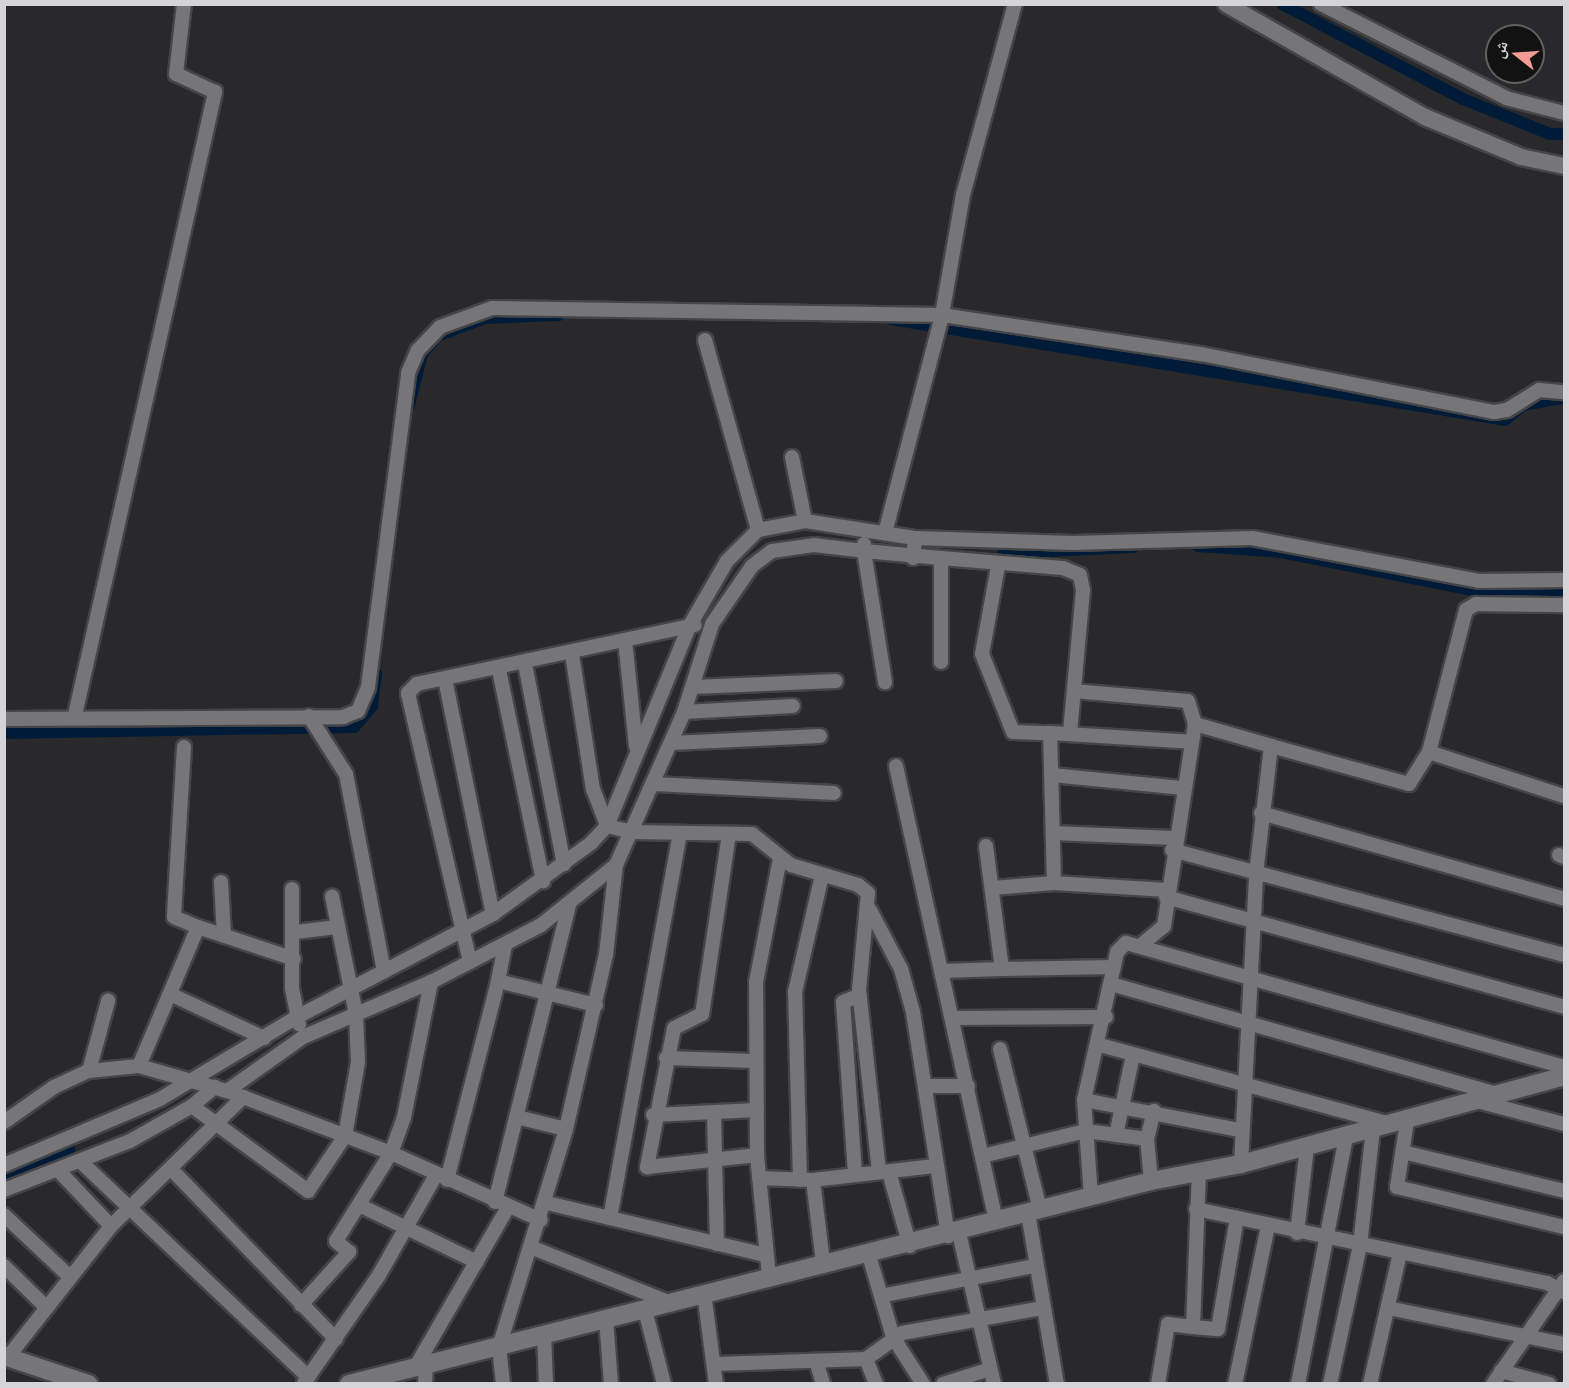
<!DOCTYPE html>
<html>
<head>
<meta charset="utf-8">
<style>
	body { margin:0 }
	#map { position:relative; width:1569px; height:1388px; overflow:hidden; background:#29292c; font-family:Manrope,"Noto Naskh Arabic",sans-serif }
	div>[style] { position:absolute }
	[style*='--x'] { left:calc(var(--x)*1px); top:calc(var(--y)*1px); width:calc(var(--w)*1px); rotate:calc(var(--a)*1deg) }
	.canal>* { height:12px; margin:-6px; padding:0 6px; transform-origin:6px; border-radius:6px; background:#001b37 }
	.roads { filter:drop-shadow(2px 0 #454547) drop-shadow(-2px 0 #454547) drop-shadow(0 2px #454547) drop-shadow(0 -2px #454547) }
	.minor>* { height:14px; margin:-7px; padding:0 7px; transform-origin:7px; border-radius:7px; background:#767679 }
	.tertiary>* { height:16px; margin:-8px; padding:0 8px; transform-origin:8px; border-radius:8px; background:#767679 }
	.secondary>* { height:18px; margin:-9px; padding:0 9px; transform-origin:9px; border-radius:9px; background:#767679 }
	span { translate:-50% -50%; white-space:nowrap; text-align:center; line-height:1.15; -webkit-text-stroke:5px #121213; paint-order:stroke }
	.frame { position:absolute; inset:0; border:6px solid #d5d5d7; pointer-events:none }
	.north { position:absolute; left:1485px; top:24px; width:60px; height:60px; box-sizing:border-box; background:#121213; border:2px solid #606061; border-radius:50%; rotate:287deg; font-size:16px; font-weight:700; line-height:24px; text-align:center; color:#d5d5d7 }
	.north::after { content:''; display:block; margin:auto; width:21px; height:27px; background:#f59b96; clip-path:polygon(50% 0,100% 100%,50% 72%,0 100%) }
</style>
</head>
<body>
<div id="map">
	<div class="canal">
		<div style="--x:1282;--y:4;--w:204;--a:27.7"></div>
		<div style="--x:1463;--y:99;--w:94;--a:21.9"></div>
		<div style="--x:1550;--y:134;--w:14;--a:0"></div>
		<div style="--x:891;--y:319;--w:622;--a:9.34"></div>
		<div style="--x:1505;--y:420;--w:23;--a:-40"></div>
		<div style="--x:1523;--y:405;--w:41;--a:-9.9"></div>
		<div style="--x:409;--y:405;--w:53;--a:-75.7"></div>
		<div style="--x:422;--y:354;--w:23;--a:-50"></div>
		<div style="--x:437;--y:336;--w:51;--a:-20.6"></div>
		<div style="--x:485;--y:318;--w:74;--a:-2.3"></div>
		<div style="--x:1198;--y:546;--w:83;--a:4.1"></div>
		<div style="--x:1281;--y:552;--w:206;--a:11.2"></div>
		<div style="--x:1483;--y:592;--w:81;--a:0.7"></div>
		<div style="--x:1003;--y:553;--w:130;--a:-2.6"></div>
		<div style="--x:4;--y:733;--w:350;--a:-1"></div>
		<div style="--x:354;--y:727;--w:28;--a:-49"></div>
		<div style="--x:372;--y:706;--w:33;--a:-83"></div>
		<div style="--x:4;--y:1175;--w:70;--a:-21"></div>
	</div>
	<div class="roads">
		<div class="minor">
			<div style="--x:1321;--y:4;--w:208;--a:26.9"></div>
			<div style="--x:1506;--y:98;--w:60;--a:14.5"></div>
			<div style="--x:705;--y:340;--w:197;--a:74.4"></div>
			<div style="--x:792;--y:457;--w:65;--a:78.5"></div>
			<div style="--x:885;--y:533;--w:225;--a:-75.3"></div>
			<div style="--x:942;--y:315;--w:122;--a:-80.1"></div>
			<div style="--x:963;--y:195;--w:198;--a:-74.8"></div>
			<div style="--x:864;--y:544;--w:7;--a:90"></div>
			<div style="--x:864;--y:551;--w:77;--a:5.2"></div>
			<div style="--x:941;--y:558;--w:104;--a:90"></div>
			<div style="--x:913;--y:558;--w:20;--a:-84"></div>
			<div style="--x:915;--y:538;--w:158;--a:1.8"></div>
			<div style="--x:1073;--y:543;--w:179;--a:-1.6"></div>
			<div style="--x:1252;--y:538;--w:231;--a:10.7"></div>
			<div style="--x:1479;--y:581;--w:85;--a:-0.7"></div>
			<div style="--x:941;--y:558;--w:122;--a:4.7"></div>
			<div style="--x:1063;--y:568;--w:18;--a:22"></div>
			<div style="--x:1080;--y:575;--w:15;--a:79"></div>
			<div style="--x:1083;--y:590;--w:144;--a:95.2"></div>
			<div style="--x:998;--y:566;--w:89;--a:100.3"></div>
			<div style="--x:982;--y:654;--w:84;--a:68.3"></div>
			<div style="--x:1013;--y:732;--w:37;--a:2"></div>
			<div style="--x:625;--y:640;--w:107;--a:84.1"></div>
			<div style="--x:572;--y:654;--w:137;--a:81.2"></div>
			<div style="--x:593;--y:789;--w:40;--a:69"></div>
			<div style="--x:525;--y:664;--w:204;--a:79"></div>
			<div style="--x:499;--y:670;--w:216;--a:78.2"></div>
			<div style="--x:445;--y:679;--w:240;--a:78.5"></div>
			<div style="--x:693;--y:687;--w:143;--a:-2.4"></div>
			<div style="--x:1074;--y:691;--w:114;--a:5"></div>
			<div style="--x:1188;--y:701;--w:24;--a:73"></div>
			<div style="--x:684;--y:712;--w:109;--a:-3.2"></div>
			<div style="--x:75;--y:715;--w:639;--a:-77.33"></div>
			<div style="--x:215;--y:92;--w:43;--a:-155.2"></div>
			<div style="--x:176;--y:74;--w:70;--a:-83.5"></div>
			<div style="--x:309;--y:716;--w:69;--a:57.5"></div>
			<div style="--x:346;--y:774;--w:201;--a:79.1"></div>
			<div style="--x:4;--y:719;--w:339;--a:-0.3"></div>
			<div style="--x:343;--y:717;--w:16;--a:-22"></div>
			<div style="--x:358;--y:711;--w:26;--a:-67"></div>
			<div style="--x:368;--y:687;--w:317;--a:-82.7"></div>
			<div style="--x:408;--y:373;--w:25;--a:-67"></div>
			<div style="--x:418;--y:350;--w:32;--a:-46"></div>
			<div style="--x:440;--y:327;--w:55;--a:-20.1"></div>
			<div style="--x:492;--y:308;--w:450;--a:0.9"></div>
			<div style="--x:942;--y:315;--w:262;--a:8.6"></div>
			<div style="--x:1201;--y:354;--w:299;--a:11.2"></div>
			<div style="--x:1494;--y:412;--w:13;--a:-9"></div>
			<div style="--x:1507;--y:410;--w:38;--a:-32"></div>
			<div style="--x:1539;--y:390;--w:25;--a:5"></div>
			<div style="--x:672;--y:743;--w:148;--a:-2.7"></div>
			<div style="--x:184;--y:747;--w:170;--a:93.4"></div>
			<div style="--x:174;--y:917;--w:26;--a:23"></div>
			<div style="--x:1429;--y:752;--w:142;--a:18.1"></div>
			<div style="--x:896;--y:766;--w:466;--a:77.6"></div>
			<div style="--x:1052;--y:775;--w:132;--a:5.7"></div>
			<div style="--x:654;--y:784;--w:180;--a:2.9"></div>
			<div style="--x:1261;--y:813;--w:315;--a:15.8"></div>
			<div style="--x:607;--y:826;--w:26;--a:13"></div>
			<div style="--x:632;--y:832;--w:120;--a:1"></div>
			<div style="--x:752;--y:834;--w:50;--a:38.5"></div>
			<div style="--x:791;--y:865;--w:70;--a:16.6"></div>
			<div style="--x:858;--y:885;--w:13;--a:39"></div>
			<div style="--x:868;--y:893;--w:97;--a:95.3"></div>
			<div style="--x:859;--y:990;--w:183;--a:83.7"></div>
			<div style="--x:1053;--y:833;--w:121;--a:2.4"></div>
			<div style="--x:729;--y:834;--w:182;--a:98.5"></div>
			<div style="--x:702;--y:1014;--w:31;--a:153"></div>
			<div style="--x:674;--y:1028;--w:142;--a:101"></div>
			<div style="--x:647;--y:1167;--w:111;--a:-6.2"></div>
			<div style="--x:986;--y:846;--w:124;--a:82.6"></div>
			<div style="--x:1002;--y:969;--w:111;--a:-1"></div>
			<div style="--x:1172;--y:850;--w:406;--a:15"></div>
			<div style="--x:1559;--y:855;--w:5;--a:22"></div>
			<div style="--x:221;--y:882;--w:54;--a:86.8"></div>
			<div style="--x:1054;--y:883;--w:113;--a:3.5"></div>
			<div style="--x:993;--y:888;--w:61;--a:-4.7"></div>
			<div style="--x:1054;--y:883;--w:150;--a:-91.5"></div>
			<div style="--x:1050;--y:733;--w:142;--a:3.6"></div>
			<div style="--x:292;--y:889;--w:99;--a:90"></div>
			<div style="--x:292;--y:988;--w:37;--a:79"></div>
			<div style="--x:1166;--y:897;--w:413;--a:15.4"></div>
			<div style="--x:870;--y:910;--w:67;--a:62.3"></div>
			<div style="--x:901;--y:969;--w:45;--a:74.4"></div>
			<div style="--x:913;--y:1012;--w:227;--a:81.1"></div>
			<div style="--x:296;--y:932;--w:41;--a:-7"></div>
			<div style="--x:1140;--y:946;--w:31;--a:-40"></div>
			<div style="--x:1164;--y:926;--w:204;--a:-81.3"></div>
			<div style="--x:1195;--y:724;--w:79;--a:16.1"></div>
			<div style="--x:470;--y:962;--w:276;--a:-103"></div>
			<div style="--x:408;--y:693;--w:13;--a:-45"></div>
			<div style="--x:417;--y:684;--w:284;--a:-12"></div>
			<div style="--x:941;--y:971;--w:61;--a:-1.9"></div>
			<div style="--x:498;--y:981;--w:36;--a:-79"></div>
			<div style="--x:1111;--y:984;--w:405;--a:15.9"></div>
			<div style="--x:170;--y:994;--w:104;--a:25.1"></div>
			<div style="--x:953;--y:1018;--w:153;--a:-0.4"></div>
			<div style="--x:1100;--y:1045;--w:301;--a:15.2"></div>
			<div style="--x:1000;--y:1049;--w:166;--a:76"></div>
			<div style="--x:1133;--y:1055;--w:82;--a:102"></div>
			<div style="--x:1116;--y:1135;--w:31;--a:7"></div>
			<div style="--x:666;--y:1058;--w:90;--a:1.9"></div>
			<div style="--x:139;--y:1066;--w:151;--a:-67"></div>
			<div style="--x:198;--y:927;--w:101;--a:18.4"></div>
			<div style="--x:89;--y:1071;--w:73;--a:-74.8"></div>
			<div style="--x:925;--y:1086;--w:43;--a:0"></div>
			<div style="--x:227;--y:1091;--w:93;--a:-35.4"></div>
			<div style="--x:303;--y:1037;--w:139;--a:-23.3"></div>
			<div style="--x:431;--y:982;--w:124;--a:-27.4"></div>
			<div style="--x:541;--y:925;--w:96;--a:-38.7"></div>
			<div style="--x:616;--y:865;--w:167;--a:-66"></div>
			<div style="--x:684;--y:712;--w:92;--a:-72.3"></div>
			<div style="--x:712;--y:624;--w:70;--a:-55.4"></div>
			<div style="--x:752;--y:566;--w:25;--a:-37"></div>
			<div style="--x:772;--y:551;--w:42;--a:-8.1"></div>
			<div style="--x:814;--y:545;--w:50;--a:6.8"></div>
			<div style="--x:864;--y:551;--w:133;--a:80.9"></div>
			<div style="--x:1084;--y:1100;--w:159;--a:10.9"></div>
			<div style="--x:1477;--y:1101;--w:90;--a:14.8"></div>
			<div style="--x:192;--y:1106;--w:30;--a:-40"></div>
			<div style="--x:714;--y:1112;--w:132;--a:88.7"></div>
			<div style="--x:653;--y:1115;--w:104;--a:-2.8"></div>
			<div style="--x:517;--y:1117;--w:50;--a:13.8"></div>
			<div style="--x:1407;--y:1121;--w:67;--a:98.6"></div>
			<div style="--x:1397;--y:1187;--w:172;--a:13.5"></div>
			<div style="--x:4;--y:1122;--w:61;--a:-35"></div>
			<div style="--x:54;--y:1087;--w:38;--a:-25"></div>
			<div style="--x:89;--y:1071;--w:50;--a:-5.7"></div>
			<div style="--x:139;--y:1066;--w:91;--a:15.9"></div>
			<div style="--x:227;--y:1091;--w:175;--a:20.7"></div>
			<div style="--x:391;--y:1153;--w:164;--a:24.1"></div>
			<div style="--x:1403;--y:1152;--w:166;--a:13.6"></div>
			<div style="--x:982;--y:1156;--w:106;--a:-13.6"></div>
			<div style="--x:1085;--y:1131;--w:31;--a:7"></div>
			<div style="--x:81;--y:1162;--w:313;--a:43.4"></div>
			<div style="--x:1241;--y:1164;--w:290;--a:-87"></div>
			<div style="--x:1256;--y:874;--w:129;--a:-83.3"></div>
			<div style="--x:1271;--y:746;--w:143;--a:15.4"></div>
			<div style="--x:1409;--y:784;--w:38;--a:-58"></div>
			<div style="--x:1429;--y:752;--w:147;--a:-75.4"></div>
			<div style="--x:1466;--y:610;--w:12;--a:-31"></div>
			<div style="--x:1476;--y:604;--w:88;--a:0.7"></div>
			<div style="--x:4;--y:1165;--w:169;--a:-22.9"></div>
			<div style="--x:160;--y:1099;--w:160;--a:-30.9"></div>
			<div style="--x:297;--y:1017;--w:221;--a:-27.7"></div>
			<div style="--x:493;--y:914;--w:121;--a:-35.9"></div>
			<div style="--x:591;--y:843;--w:23;--a:-47"></div>
			<div style="--x:607;--y:826;--w:217;--a:-67.6"></div>
			<div style="--x:690;--y:625;--w:74;--a:-60"></div>
			<div style="--x:727;--y:561;--w:44;--a:-45"></div>
			<div style="--x:758;--y:530;--w:48;--a:-10.8"></div>
			<div style="--x:805;--y:521;--w:111;--a:8.8"></div>
			<div style="--x:58;--y:1170;--w:77;--a:46.6"></div>
			<div style="--x:173;--y:1171;--w:234;--a:45.9"></div>
			<div style="--x:889;--y:1172;--w:77;--a:74.2"></div>
			<div style="--x:855;--y:1173;--w:171;--a:-94"></div>
			<div style="--x:843;--y:1002;--w:18;--a:-22"></div>
			<div style="--x:759;--y:1178;--w:54;--a:2.1"></div>
			<div style="--x:813;--y:1180;--w:122;--a:-6.6"></div>
			<div style="--x:447;--y:1180;--w:205;--a:-75.6"></div>
			<div style="--x:498;--y:981;--w:101;--a:13.8"></div>
			<div style="--x:800;--y:1180;--w:188;--a:-91.5"></div>
			<div style="--x:795;--y:992;--w:120;--a:-77"></div>
			<div style="--x:813;--y:1180;--w:84;--a:83.1"></div>
			<div style="--x:1151;--y:1181;--w:42;--a:-95.4"></div>
			<div style="--x:1147;--y:1139;--w:29;--a:-76"></div>
			<div style="--x:4;--y:1190;--w:135;--a:-21.3"></div>
			<div style="--x:130;--y:1141;--w:71;--a:-29.4"></div>
			<div style="--x:192;--y:1106;--w:144;--a:36.2"></div>
			<div style="--x:308;--y:1191;--w:66;--a:-56.1"></div>
			<div style="--x:345;--y:1136;--w:75;--a:-80"></div>
			<div style="--x:358;--y:1062;--w:48;--a:-92.4"></div>
			<div style="--x:356;--y:1014;--w:120;--a:-101.5"></div>
			<div style="--x:1091;--y:1197;--w:97;--a:-94.1"></div>
			<div style="--x:1084;--y:1100;--w:152;--a:-77.4"></div>
			<div style="--x:1117;--y:952;--w:13;--a:-45"></div>
			<div style="--x:1126;--y:943;--w:455;--a:15.8"></div>
			<div style="--x:495;--y:1202;--w:305;--a:-76"></div>
			<div style="--x:547;--y:1203;--w:225;--a:13.4"></div>
			<div style="--x:359;--y:1205;--w:131;--a:25.8"></div>
			<div style="--x:1196;--y:1209;--w:359;--a:11.9"></div>
			<div style="--x:1547;--y:1283;--w:19;--a:28"></div>
			<div style="--x:1028;--y:1213;--w:173;--a:80.4"></div>
			<div style="--x:4;--y:1215;--w:89;--a:43.2"></div>
			<div style="--x:610;--y:1218;--w:390;--a:-79.7"></div>
			<div style="--x:959;--y:1233;--w:155;--a:76.9"></div>
			<div style="--x:1297;--y:1233;--w:87;--a:-83.4"></div>
			<div style="--x:533;--y:1248;--w:145;--a:21.8"></div>
			<div style="--x:868;--y:1252;--w:89;--a:73.6"></div>
			<div style="--x:893;--y:1337;--w:56;--a:57.4"></div>
			<div style="--x:4;--y:1266;--w:60;--a:44.3"></div>
			<div style="--x:769;--y:1276;--w:122;--a:-95.7"></div>
			<div style="--x:757;--y:1155;--w:173;--a:-90.3"></div>
			<div style="--x:756;--y:982;--w:126;--a:-79"></div>
			<div style="--x:704;--y:1293;--w:92;--a:82.5"></div>
			<div style="--x:885;--y:1295;--w:152;--a:-11"></div>
			<div style="--x:301;--y:1305;--w:72;--a:-47.8"></div>
			<div style="--x:349;--y:1252;--w:17;--a:-140"></div>
			<div style="--x:336;--y:1241;--w:104;--a:-58"></div>
			<div style="--x:391;--y:1153;--w:38;--a:-70"></div>
			<div style="--x:404;--y:1117;--w:138;--a:-78.7"></div>
			<div style="--x:1388;--y:1308;--w:180;--a:11.6"></div>
			<div style="--x:645;--y:1310;--w:76;--a:75.6"></div>
			<div style="--x:606;--y:1319;--w:65;--a:85.6"></div>
			<div style="--x:1193;--y:1327;--w:25;--a:5"></div>
			<div style="--x:1218;--y:1329;--w:113;--a:-80.3"></div>
			<div style="--x:544;--y:1334;--w:50;--a:87.7"></div>
			<div style="--x:8;--y:1357;--w:167;--a:-51.8"></div>
			<div style="--x:111;--y:1226;--w:185;--a:-44.3"></div>
			<div style="--x:866;--y:1359;--w:27;--a:68"></div>
			<div style="--x:717;--y:1364;--w:149;--a:-1.9"></div>
			<div style="--x:866;--y:1359;--w:44;--a:-35.8"></div>
			<div style="--x:902;--y:1333;--w:142;--a:-10.1"></div>
			<div style="--x:817;--y:1364;--w:21;--a:73"></div>
			<div style="--x:416;--y:1366;--w:184;--a:-59.9"></div>
			<div style="--x:1501;--y:1371;--w:50;--a:15.2"></div>
			<div style="--x:304;--y:1383;--w:131;--a:-55.2"></div>
			<div style="--x:379;--y:1275;--w:115;--a:-60.3"></div>
			<div style="--x:425;--y:1384;--w:20;--a:-87"></div>
			<div style="--x:503;--y:1384;--w:37;--a:-96"></div>
			<div style="--x:499;--y:1347;--w:228;--a:-72.9"></div>
			<div style="--x:566;--y:1129;--w:179;--a:-77.1"></div>
			<div style="--x:606;--y:955;--w:91;--a:-83.7"></div>
			<div style="--x:943;--y:1384;--w:49;--a:-17.7"></div>
			<div style="--x:1158;--y:1384;--w:61;--a:-80.5"></div>
			<div style="--x:1168;--y:1324;--w:25;--a:7"></div>
			<div style="--x:1193;--y:1327;--w:154;--a:-87.8"></div>
			<div style="--x:1235;--y:1384;--w:161;--a:-78.2"></div>
			<div style="--x:1298;--y:1384;--w:253;--a:-79"></div>
			<div style="--x:1330;--y:1384;--w:142;--a:-77.8"></div>
			<div style="--x:1360;--y:1245;--w:117;--a:-83.6"></div>
			<div style="--x:1370;--y:1384;--w:134;--a:-77.1"></div>
			<div style="--x:1493;--y:1384;--w:125;--a:-55.4"></div>
		</div>
		<div class="tertiary">
			<div style="--x:1226;--y:4;--w:229;--a:29.6"></div>
			<div style="--x:1425;--y:117;--w:104;--a:22.6"></div>
			<div style="--x:1521;--y:157;--w:44;--a:11.8"></div>
		</div>
		<div class="secondary">
			<div style="--x:4;--y:1356;--w:89;--a:18.4"></div>
			<div style="--x:349;--y:1384;--w:827;--a:-14.2"></div>
			<div style="--x:1151;--y:1181;--w:92;--a:-10.7"></div>
			<div style="--x:1241;--y:1164;--w:335;--a:-15.2"></div>
		</div>
	</div>
	<div class="frame"></div>
	<div class="north">ش</div>
</div>
</body>
</html>
